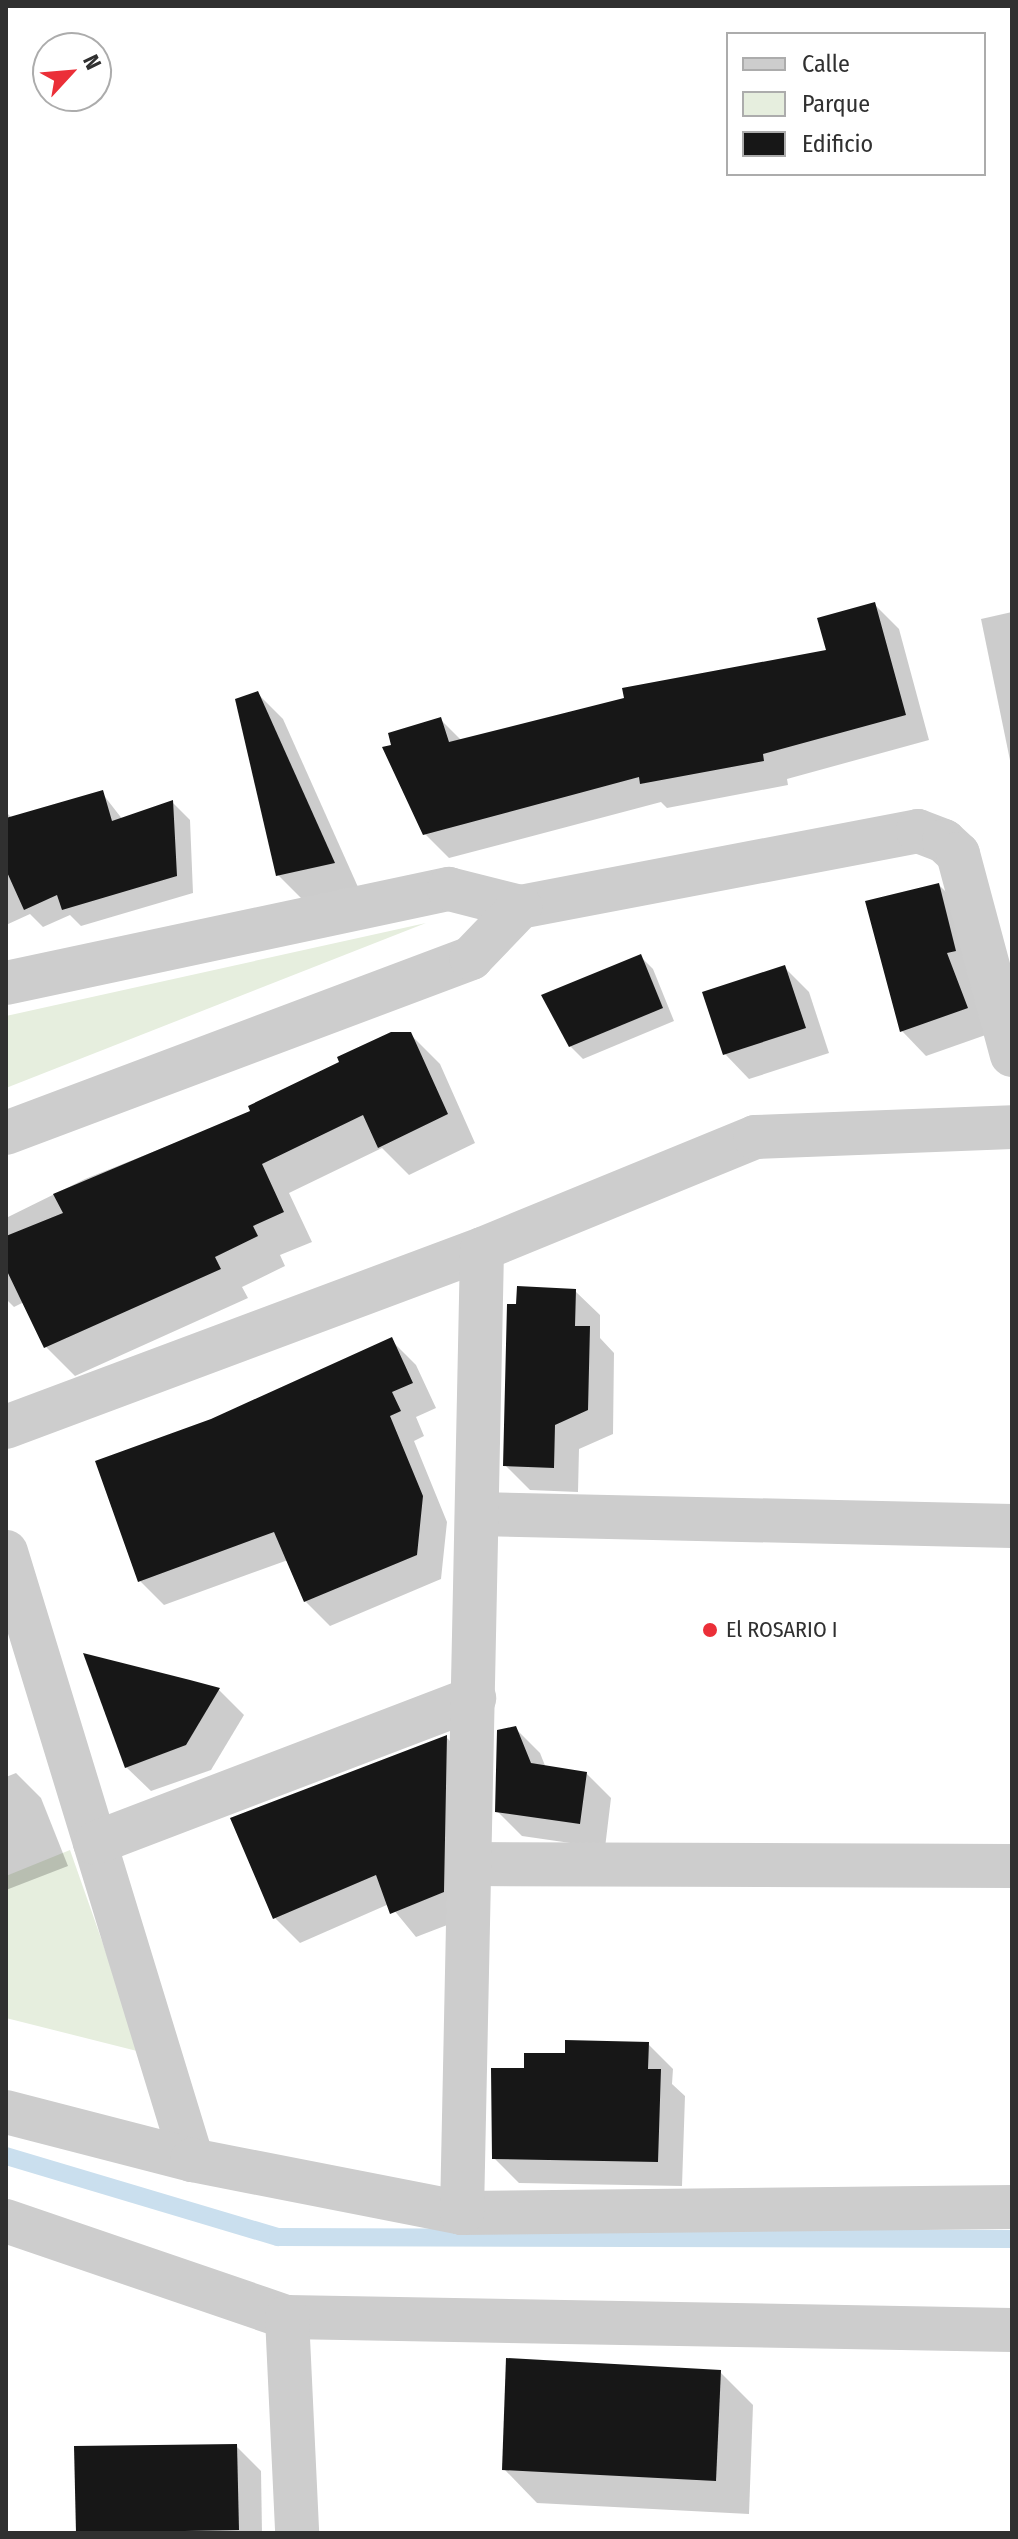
<!DOCTYPE html>
<html>
<head>
<meta charset="utf-8">
<style>
	body { margin:0 }
	#map { position:relative; width:1018px; height:2539px; overflow:hidden; background:#fff; font-family:"Fira Sans Condensed",sans-serif }
	div>[style] { position:absolute }
	[style*='--x'] { left:calc(var(--x)*1px); top:calc(var(--y)*1px); width:calc(var(--w)*1px); rotate:calc(var(--a)*1deg) }
	.green>* { inset:0; background:#e6eede }
	.shadow>* { inset:0; background:#0003 }
	.stream>* { height:18px; margin:-9px; padding:0 9px; transform-origin:9px; border-radius:9px; background:#cadfee }
	.building>* { inset:0; background:#171717 }
	.minor>* { height:44px; margin:-22px; padding:0 22px; transform-origin:22px; border-radius:22px; background:#cdcdcd }
	.dots>* { width:22px; height:22px; translate:-50% -50%; box-sizing:border-box; border:4px solid #fff; border-radius:50% }
	span { translate:-50% -50%; white-space:nowrap; text-align:center; line-height:1.15; -webkit-text-stroke:8px #fff; paint-order:stroke }
	.poi-label { font-size:22px; color:#303030 }
	.left { translate:0 -50%; text-align:left }
	.frame { position:absolute; inset:0; border:8px solid #303030; pointer-events:none }
	.legend { position:absolute; left:726px; top:32px; width:260px; height:144px; box-sizing:border-box; background:#fff; border:2px solid #acacac; margin:0; padding:10px 14px; list-style:none; font-size:24px; color:#303030 }
	.legend li { display:flex; align-items:center; gap:16px; height:40px }
	.legend b { width:40px; border:2px solid #acacac }
	.north { position:absolute; left:32px; top:32px; width:80px; height:80px; box-sizing:border-box; background:#fff; border:2px solid #acacac; border-radius:50%; rotate:64deg; font-size:22px; font-weight:700; line-height:32px; text-align:center; color:#303030 }
	.north::after { content:''; display:block; margin:auto; width:28px; height:36px; background:#eb2f38; clip-path:polygon(50% 0,100% 100%,50% 72%,0 100%) }
</style>
</head>
<body>
<div id="map">
	<div class="green">
		<div style="clip-path:polygon(426px 923px,6px 1088px,6px 1016px)"></div>
		<div style="clip-path:polygon(70px 1850px,141px 2052px,6px 2018px,6px 1876px)"></div>
	</div>
	<div class="shadow">
		<div style="clip-path:polygon(874px 604px,899px 629px,929px 740px,787px 779px,788px 785px,667px 808px,661px 802px,449px 858px,424px 833px,394px 746px,440px 719px,462px 741px,828px 651px)"></div>
		<div style="clip-path:polygon(1012px 612px,1012px 770px,981px 619px)"></div>
		<div style="clip-path:polygon(258px 694px,283px 719px,358px 887px,303px 900px,278px 875px)"></div>
		<div style="clip-path:polygon(102px 793px,123px 820px,173px 803px,190px 820px,193px 893px,81px 926px,70px 915px,43px 927px,30px 914px,6px 925px,6px 812px,12px 818px)"></div>
		<div style="clip-path:polygon(939px 885px,964px 910px,997px 1031px,926px 1056px,902px 1031px)"></div>
		<div style="clip-path:polygon(640px 956px,653px 969px,674px 1021px,583px 1059px,570px 1046px)"></div>
		<div style="clip-path:polygon(784px 967px,809px 992px,829px 1053px,749px 1079px,725px 1054px)"></div>
		<div style="clip-path:polygon(410px 1034px,440px 1064px,475px 1143px,409px 1175px,382px 1148px,289px 1193px,312px 1242px,280px 1255px,285px 1266px,242px 1287px,248px 1298px,75px 1376px,46px 1347px,24px 1302px,14px 1307px,6px 1299px,6px 1218px,85px 1179px,253px 1112px)"></div>
		<div style="clip-path:polygon(575px 1291px,600px 1315px,600px 1338px,614px 1353px,613px 1434px,579px 1449px,578px 1492px,530px 1490px,505px 1465px,518px 1306px)"></div>
		<div style="clip-path:polygon(391px 1340px,416px 1365px,436px 1408px,416px 1417px,424px 1436px,414px 1441px,447px 1522px,441px 1579px,330px 1626px,305px 1601px,288px 1560px,164px 1605px,139px 1580px,211px 1421px)"></div>
		<div style="clip-path:polygon(87px 1656px,219px 1690px,244px 1715px,211px 1770px,151px 1791px,126px 1767px)"></div>
		<div style="clip-path:polygon(515px 1728px,540px 1753px,546px 1768px,586px 1773px,611px 1798px,605px 1848px,522px 1836px,497px 1811px)"></div>
		<div style="clip-path:polygon(446px 1737px,471px 1762px,468px 1917px,416px 1937px,389px 1904px,300px 1943px,275px 1918px)"></div>
		<div style="clip-path:polygon(16px 1773px,41px 1798px,68px 1866px,6px 1890px,6px 1777px)"></div>
		<div style="clip-path:polygon(648px 2044px,673px 2069px,672px 2084px,685px 2096px,682px 2186px,519px 2183px,494px 2158px,526px 2070px,567px 2055px)"></div>
		<div style="clip-path:polygon(720px 2372px,753px 2405px,749px 2514px,537px 2503px,504px 2469px)"></div>
		<div style="clip-path:polygon(236px 2446px,261px 2471px,262px 2533px,78px 2532px)"></div>
	</div>
	<div class="stream">
		<div style="--x:6;--y:2156;--w:284;--a:16.6"></div>
		<div style="--x:278;--y:2237;--w:734;--a:0.16"></div>
	</div>
	<div class="building">
		<div style="clip-path:polygon(875px 602px,906px 715px,763px 754px,764px 761px,640px 784px,639px 777px,423px 835px,382px 747px,391px 745px,388px 733px,441px 717px,449px 742px,624px 698px,622px 688px,826px 650px,817px 618px)"></div>
		<div style="clip-path:polygon(258px 691px,335px 863px,276px 876px,235px 699px)"></div>
		<div style="clip-path:polygon(103px 790px,112px 821px,173px 800px,177px 876px,62px 910px,57px 895px,24px 910px,6px 870px,6px 818px)"></div>
		<div style="clip-path:polygon(939px 883px,956px 951px,947px 953px,968px 1008px,900px 1032px,865px 901px)"></div>
		<div style="clip-path:polygon(641px 954px,663px 1008px,569px 1047px,541px 995px)"></div>
		<div style="clip-path:polygon(785px 965px,806px 1028px,723px 1055px,702px 992px)"></div>
		<div style="clip-path:polygon(391px 1032px,411px 1032px,448px 1114px,378px 1148px,363px 1115px,262px 1164px,284px 1212px,253px 1226px,258px 1236px,215px 1257px,221px 1269px,44px 1348px,6px 1269px,6px 1236px,63px 1213px,53px 1194px,250px 1111px,248px 1106px,339px 1062px,337px 1057px)"></div>
		<div style="clip-path:polygon(517px 1286px,576px 1289px,575px 1326px,590px 1326px,588px 1410px,555px 1425px,554px 1468px,503px 1466px,507px 1304px,516px 1304px)"></div>
		<div style="clip-path:polygon(392px 1337px,413px 1383px,392px 1392px,401px 1411px,390px 1416px,423px 1496px,417px 1555px,304px 1602px,274px 1532px,138px 1582px,95px 1461px,211px 1419px)"></div>
		<div style="clip-path:polygon(83px 1653px,190px 1680px,220px 1688px,186px 1745px,125px 1768px)"></div>
		<div style="clip-path:polygon(516px 1726px,531px 1763px,587px 1772px,580px 1824px,495px 1812px,497px 1730px)"></div>
		<div style="clip-path:polygon(447px 1735px,444px 1892px,390px 1914px,376px 1875px,273px 1919px,230px 1818px)"></div>
		<div style="clip-path:polygon(565px 2040px,649px 2042px,648px 2069px,661px 2069px,658px 2162px,492px 2159px,491px 2068px,524px 2068px,524px 2053px,565px 2053px)"></div>
		<div style="clip-path:polygon(506px 2358px,721px 2370px,716px 2481px,502px 2470px)"></div>
		<div style="clip-path:polygon(237px 2444px,239px 2530px,76px 2533px,74px 2446px)"></div>
	</div>
	<div class="minor">
		<div style="--x:6;--y:983;--w:453;--a:-12"></div>
		<div style="--x:449;--y:889;--w:73;--a:14.2"></div>
		<div style="--x:520;--y:907;--w:405;--a:-10.8"></div>
		<div style="--x:918;--y:831;--w:28;--a:21"></div>
		<div style="--x:944;--y:841;--w:19;--a:43"></div>
		<div style="--x:958;--y:854;--w:208;--a:75"></div>
		<div style="--x:6;--y:1133;--w:497;--a:-20.6"></div>
		<div style="--x:471;--y:958;--w:71;--a:-46.1"></div>
		<div style="--x:6;--y:1427;--w:508;--a:-20.5"></div>
		<div style="--x:482;--y:1249;--w:295;--a:-22.3"></div>
		<div style="--x:755;--y:1137;--w:257;--a:-2.2"></div>
		<div style="--x:477;--y:1514;--w:535;--a:1.28"></div>
		<div style="--x:6;--y:1552;--w:636;--a:72.99"></div>
		<div style="--x:95;--y:1843;--w:406;--a:-20.9"></div>
		<div style="--x:469;--y:1864;--w:543;--a:0.21"></div>
		<div style="--x:6;--y:2112;--w:192;--a:14.5"></div>
		<div style="--x:192;--y:2160;--w:275;--a:11.1"></div>
		<div style="--x:462;--y:2213;--w:550;--a:-0.63"></div>
		<div style="--x:462;--y:2213;--w:964;--a:-88.81"></div>
		<div style="--x:6;--y:2221;--w:297;--a:18.9"></div>
		<div style="--x:287;--y:2317;--w:725;--a:1.03"></div>
		<div style="--x:287;--y:2317;--w:216;--a:87.3"></div>
	</div>
	<div class="dots">
		<div style="left:710px;top:1630px;background:#eb2f38"></div>
	</div>
	<div class="poi-label">
		<span class="left" style="left:726px;top:1630px">El ROSARIO I</span>
	</div>
	<div class="frame"></div>
	<ul class="legend">
	<li><b style="height:10px;background:#cdcdcd"></b>Calle</li>
	<li><b style="height:22px;background:#e6eede"></b>Parque</li>
	<li><b style="height:22px;background:#171717"></b>Edificio</li>
	</ul>
	<div class="north">N</div>
</div>
</body>
</html>
